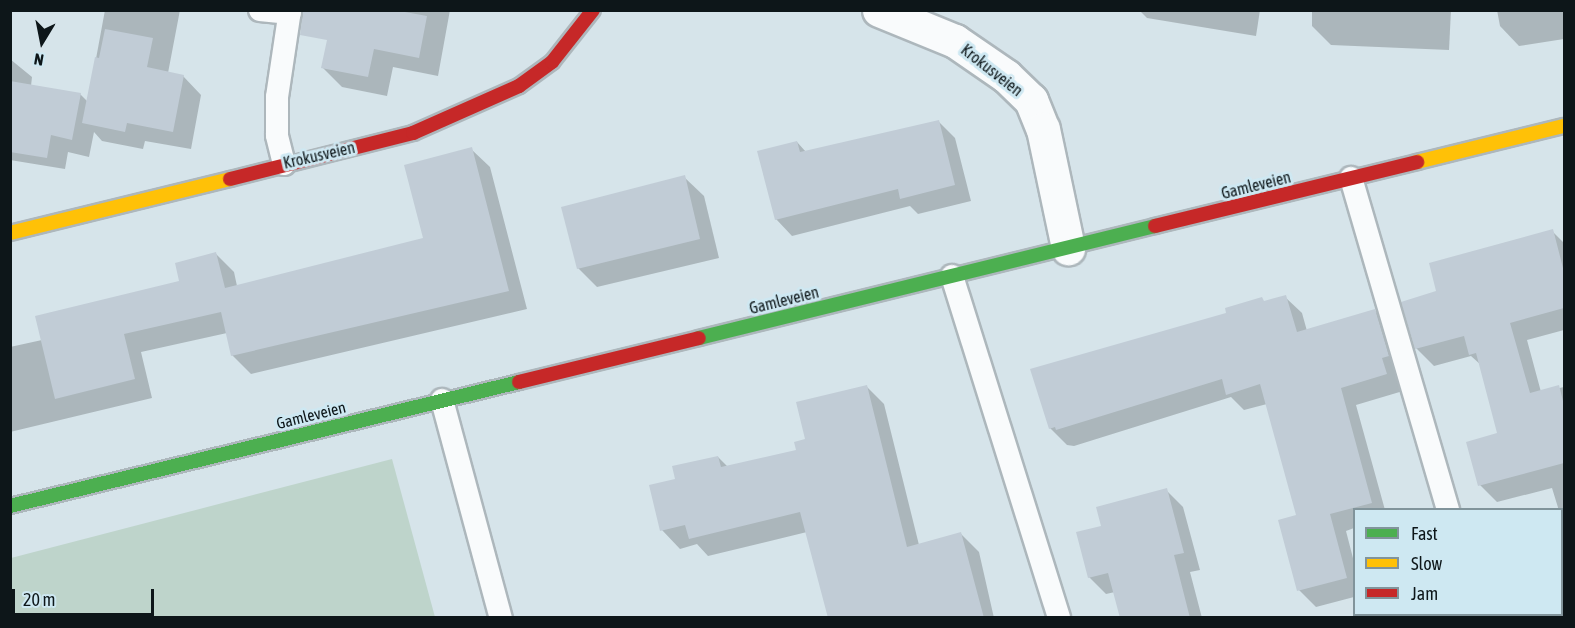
<!DOCTYPE html>
<html>
<head>
<meta charset="utf-8">
<style>
	body { margin:0 }
	#map { position:relative; width:1575px; height:628px; overflow:hidden; background:#d6e4ea; font-family:"Asap Condensed",sans-serif }
	div>[style] { position:absolute }
	[style*='--x'] { left:calc(var(--x)*1px); top:calc(var(--y)*1px); width:calc(var(--w)*1px); rotate:calc(var(--a)*1deg) }
	.green>* { inset:0; background:#bed4cb }
	.shadow>* { inset:0; background:#0003 }
	.building>* { inset:0; background:#c1ccd6 }
	.roads { filter:drop-shadow(2px 0 #adb7bc) drop-shadow(-2px 0 #adb7bc) drop-shadow(0 2px #adb7bc) drop-shadow(0 -2px #adb7bc) }
	.lane>* { height:22px; margin:-11px; padding:0 11px; transform-origin:11px; border-radius:11px; background:#f9fbfc }
	.street>* { height:33px; margin:-16.5px; padding:0 16.5px; transform-origin:16.5px; border-radius:16.5px; background:#f9fbfc }
	.fast>* { height:14px; margin:-7px; padding:0 7px; transform-origin:7px; border-radius:7px; background:#4caf50 }
	.slow>* { height:14px; margin:-7px; padding:0 7px; transform-origin:7px; border-radius:7px; background:#ffc107 }
	.jam>* { height:14px; margin:-7px; padding:0 7px; transform-origin:7px; border-radius:7px; background:#c62828 }
	span { translate:-50% -50%; white-space:nowrap; text-align:center; line-height:1.15; -webkit-text-stroke:6px #cee8f2; paint-order:stroke }
	.street-label { font-size:16px; color:#0d1619 }
	.frame { position:absolute; inset:0; border:12px solid #0d1619; pointer-events:none }
	.legend { position:absolute; left:1353px; top:508px; width:210px; height:108px; box-sizing:border-box; background:#cee8f2; border:2px solid #81949b; margin:0; padding:8px 10px; list-style:none; font-size:18px; color:#0d1619 }
	.legend li { display:flex; align-items:center; gap:12px; height:30px }
	.legend b { width:30px; border:2px solid #81949b }
	.north { position:absolute; left:12px; top:12px; width:60px; height:60px; -webkit-text-stroke:4px #cee8f2; paint-order:stroke; rotate:190deg; font-size:16px; font-weight:700; line-height:24px; text-align:center; color:#0d1619 }
	.north::after { content:''; display:block; margin:auto; width:21px; height:27px; background:#0d1619; clip-path:polygon(50% 0,100% 100%,50% 72%,0 100%) }
	.scale { position:absolute; left:12px; top:589px; width:142px; height:27px; box-sizing:border-box; border:3px solid #0d1619; border-top:0; padding-left:8px; font-size:18px; line-height:21px; white-space:nowrap; color:#0d1619; -webkit-text-stroke:4px #cee8f2; paint-order:stroke }
</style>
</head>
<body>
<div id="map">
	<div class="green">
		<div style="clip-path:polygon(392px 459px,435px 617px,11px 617px,11px 558px)"></div>
	</div>
	<div class="shadow">
		<div style="clip-path:polygon(105px 10px,180px 10px,168px 73px,183px 76px,201px 95px,191px 149px,145px 141px,143px 149px,102px 141px,94px 132px,89px 157px,68px 152px,65px 169px,10px 160px,10px 59px,32px 77px,31px 86px,80px 94px,88px 102px)"></div>
		<div style="clip-path:polygon(334px 10px,450px 10px,438px 76px,393px 67px,387px 96px,342px 87px,323px 68px)"></div>
		<div style="clip-path:polygon(1139px 10px,1260px 10px,1256px 36px,1147px 18px)"></div>
		<div style="clip-path:polygon(1312px 10px,1451px 10px,1449px 50px,1331px 45px,1312px 26px)"></div>
		<div style="clip-path:polygon(1497px 10px,1564px 10px,1564px 39px,1519px 46px,1500px 26px)"></div>
		<div style="clip-path:polygon(939px 122px,955px 138px,971px 201px,918px 214px,910px 206px,792px 236px,776px 219px,797px 142px,806px 152px)"></div>
		<div style="clip-path:polygon(471px 149px,490px 167px,527px 309px,251px 374px,232px 355px,227px 333px,141px 352px,152px 398px,10px 432px,10px 347px,42px 340px,181px 282px,216px 254px,234px 272px,237px 286px,425px 240px)"></div>
		<div style="clip-path:polygon(684px 177px,704px 196px,719px 258px,597px 287px,578px 268px)"></div>
		<div style="clip-path:polygon(1552px 231px,1564px 243px,1564px 330px,1527px 340px,1541px 392px,1564px 387px,1564px 527px,1552px 488px,1497px 502px,1480px 485px,1499px 434px,1481px 365px,1471px 356px,1434px 366px,1416px 348px,1438px 292px)"></div>
		<div style="clip-path:polygon(1285px 297px,1302px 313px,1307px 331px,1375px 311px,1392px 328px,1403px 391px,1356px 405px,1385px 510px,1354px 510px,1354px 528px,1346px 531px,1354px 562px,1354px 597px,1316px 607px,1299px 590px,1298px 516px,1267px 404px,1244px 410px,1231px 397px,1074px 446px,1067px 445px,1050px 428px,1265px 302px)"></div>
		<div style="clip-path:polygon(866px 386px,884px 404px,919px 545px,961px 534px,979px 552px,994px 618px,830px 618px,807px 532px,708px 556px,697px 544px,680px 549px,662px 530px,677px 480px,718px 457px,728px 467px,798px 451px)"></div>
		<div style="clip-path:polygon(1166px 490px,1183px 507px,1200px 570px,1190px 572px,1202px 618px,1121px 618px,1115px 592px,1106px 594px,1089px 577px,1103px 527px)"></div>
	</div>
	<div class="building">
		<div style="clip-path:polygon(303px 10px,394px 10px,427px 16px,419px 58px,374px 49px,368px 77px,321px 68px,327px 40px,300px 35px)"></div>
		<div style="clip-path:polygon(105px 29px,153px 38px,147px 67px,184px 75px,173px 132px,127px 123px,125px 132px,82px 123px,95px 57px,99px 58px)"></div>
		<div style="clip-path:polygon(10px 81px,81px 93px,72px 140px,51px 135px,47px 158px,10px 152px)"></div>
		<div style="clip-path:polygon(939px 120px,955px 185px,900px 199px,898px 189px,775px 220px,757px 151px,797px 141px,800px 152px)"></div>
		<div style="clip-path:polygon(472px 147px,509px 291px,231px 356px,221px 312px,124px 334px,135px 379px,55px 399px,35px 316px,179px 281px,175px 263px,216px 252px,225px 288px,423px 238px,404px 165px)"></div>
		<div style="clip-path:polygon(685px 175px,700px 239px,577px 269px,561px 207px)"></div>
		<div style="clip-path:polygon(1553px 229px,1564px 272px,1564px 308px,1510px 323px,1530px 393px,1559px 385px,1564px 405px,1564px 463px,1478px 486px,1466px 442px,1497px 433px,1476px 353px,1469px 355px,1464px 336px,1415px 349px,1401px 302px,1436px 291px,1429px 263px)"></div>
		<div style="clip-path:polygon(1286px 295px,1297px 332px,1375px 309px,1389px 356px,1382px 358px,1387px 374px,1341px 388px,1372px 503px,1330px 514px,1347px 578px,1297px 591px,1278px 520px,1296px 515px,1260px 384px,1226px 395px,1222px 379px,1056px 430px,1055px 427px,1049px 429px,1030px 369px,1226px 313px,1225px 308px,1262px 297px,1264px 301px)"></div>
		<div style="clip-path:polygon(867px 385px,907px 547px,961px 532px,984px 618px,828px 618px,800px 512px,689px 539px,685px 525px,660px 531px,649px 485px,675px 479px,672px 466px,718px 456px,721px 467px,796px 450px,794px 442px,805px 439px,796px 402px)"></div>
		<div style="clip-path:polygon(1167px 488px,1184px 553px,1174px 555px,1190px 618px,1120px 618px,1108px 573px,1088px 578px,1076px 532px,1101px 526px,1096px 507px)"></div>
	</div>
	<div class="roads">
		<div class="lane">
			<div style="--x:260;--y:10;--w:30;--a:6"></div>
			<div style="--x:284;--y:164;--w:30;--a:-104"></div>
			<div style="--x:277;--y:135;--w:38;--a:-90"></div>
			<div style="--x:277;--y:97;--w:88;--a:-81.5"></div>
			<div style="--x:1351;--y:178;--w:346;--a:73.7"></div>
			<div style="--x:952;--y:276;--w:358;--a:72.6"></div>
			<div style="--x:442;--y:400;--w:226;--a:74.9"></div>
			<div style="--x:1479;--y:614;--w:4;--a:76"></div>
		</div>
		<div class="street">
			<div style="--x:879;--y:10;--w:82;--a:22.2"></div>
			<div style="--x:955;--y:41;--w:62;--a:34.5"></div>
			<div style="--x:1006;--y:76;--w:35;--a:44"></div>
			<div style="--x:1031;--y:100;--w:31;--a:68"></div>
			<div style="--x:1043;--y:129;--w:122;--a:78.1"></div>
		</div>
		<div class="fast">
			<div style="--x:699;--y:338;--w:470;--a:-13.8"></div>
			<div style="--x:10;--y:506;--w:524;--a:-13.69"></div>
		</div>
		<div class="slow">
			<div style="--x:1417;--y:162;--w:151;--a:-13.8"></div>
			<div style="--x:10;--y:233;--w:227;--a:-13.8"></div>
		</div>
		<div class="jam">
			<div style="--x:230;--y:179;--w:189;--a:-14.1"></div>
			<div style="--x:413;--y:133;--w:116;--a:-23.9"></div>
			<div style="--x:519;--y:86;--w:41;--a:-36"></div>
			<div style="--x:552;--y:62;--w:66;--a:-51.7"></div>
			<div style="--x:1155;--y:226;--w:270;--a:-13.7"></div>
			<div style="--x:519;--y:382;--w:185;--a:-13.7"></div>
		</div>
	</div>
	<div class="street-label">
		<span style="left:992px;top:70px;rotate:38deg">Krokusveien</span>
		<span style="left:319px;top:155px;rotate:-13deg">Krokusveien</span>
		<span style="left:1256px;top:185px;rotate:-14deg">Gamleveien</span>
		<span style="left:784px;top:300px;rotate:-14deg">Gamleveien</span>
		<span style="left:311px;top:415px;rotate:-14deg">Gamleveien</span>
	</div>
	<div class="frame"></div>
	<ul class="legend">
	<li><b style="height:8px;background:#4caf50"></b>Fast</li>
	<li><b style="height:8px;background:#ffc107"></b>Slow</li>
	<li><b style="height:8px;background:#c62828"></b>Jam</li>
	</ul>
	<div class="north">N</div>
	<div class="scale">20 m</div>
</div>
</body>
</html>
